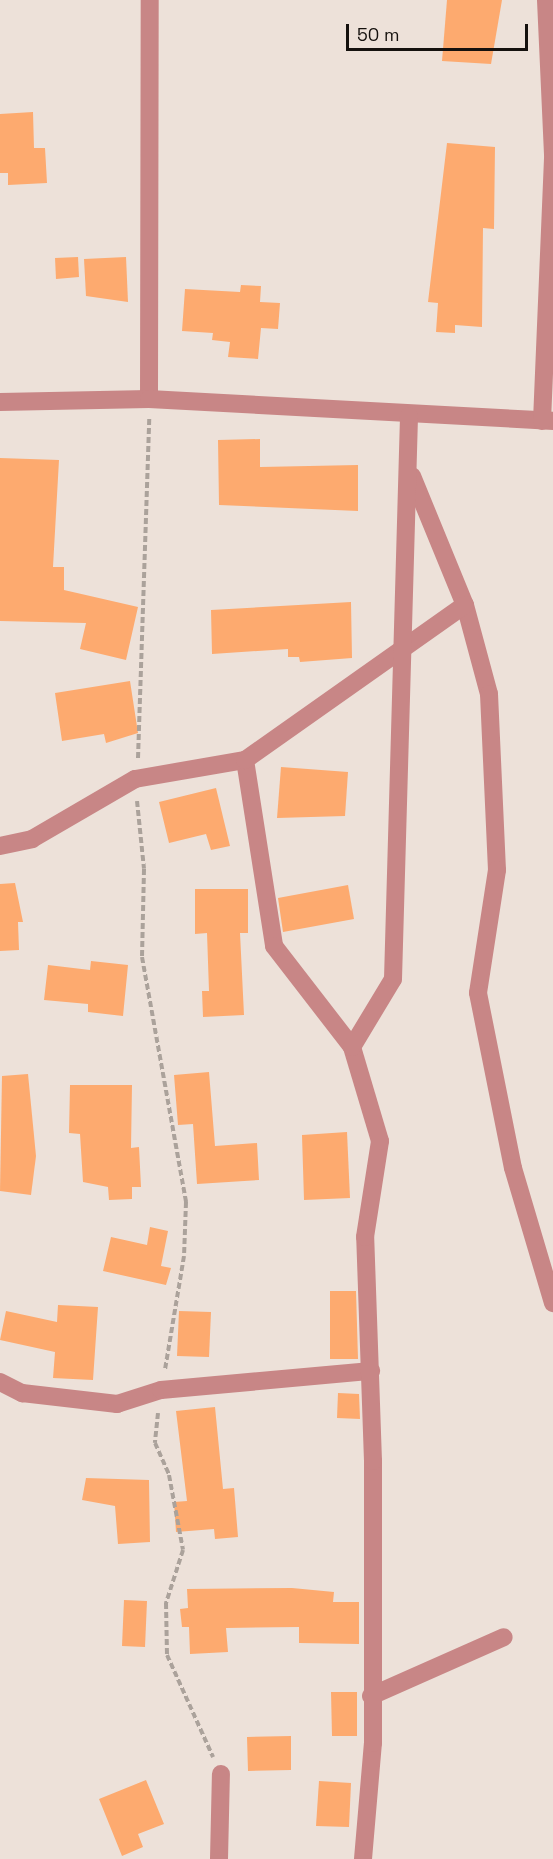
<!DOCTYPE html>
<html>
<head>
<meta charset="utf-8">
<style>
	body { margin:0 }
	#map { position:relative; width:553px; height:1859px; overflow:hidden; background:#ede1d9; font-family:"Space Grotesk",sans-serif }
	div>[style] { position:absolute }
	[style*='--x'] { left:calc(var(--x)*1px); top:calc(var(--y)*1px); width:calc(var(--w)*1px); rotate:calc(var(--a)*1deg) }
	.building>* { inset:0; background:#fdaa6f }
	.path>* { height:4px; margin-top:-2px; transform-origin:0; background:repeating-linear-gradient(90deg,#aba29b 0 6px,transparent 0 9px) }
	.street>* { height:18px; margin:-9px; padding:0 9px; transform-origin:9px; border-radius:9px; background:#c88686 }
	span { translate:-50% -50%; white-space:nowrap; text-align:center; line-height:1.15; -webkit-text-stroke:4.5px #ede1d9; paint-order:stroke }
	.scale { position:absolute; left:346px; top:24px; width:182px; height:27px; box-sizing:border-box; border:3px solid #15110e; border-top:0; padding-left:8px; font-size:18px; line-height:21px; white-space:nowrap; color:#15110e; -webkit-text-stroke:4px #ede1d9; paint-order:stroke }
</style>
</head>
<body>
<div id="map">
	<div class="building">
		<div style="clip-path:polygon(447px 0,502px 0,491px 64px,442px 61px)"></div>
		<div style="clip-path:polygon(33px 112px,34px 148px,45px 148px,47px 183px,8px 185px,8px 173px,0 173px,0 114px)"></div>
		<div style="clip-path:polygon(447px 143px,495px 147px,494px 229px,483px 228px,482px 327px,455px 325px,455px 333px,436px 332px,438px 303px,428px 302px)"></div>
		<div style="clip-path:polygon(78px 257px,79px 277px,56px 279px,55px 258px)"></div>
		<div style="clip-path:polygon(126px 257px,128px 302px,86px 296px,84px 259px)"></div>
		<div style="clip-path:polygon(241px 285px,261px 286px,260px 302px,280px 303px,278px 329px,261px 328px,258px 359px,228px 357px,230px 342px,212px 340px,213px 333px,182px 331px,185px 289px,240px 292px)"></div>
		<div style="clip-path:polygon(260px 439px,260px 467px,358px 465px,358px 511px,219px 505px,218px 440px)"></div>
		<div style="clip-path:polygon(0 458px,59px 460px,53px 567px,64px 567px,64px 590px,138px 607px,126px 660px,80px 649px,86px 623px,0 621px)"></div>
		<div style="clip-path:polygon(351px 602px,352px 658px,300px 662px,299px 657px,288px 657px,288px 649px,212px 654px,211px 610px)"></div>
		<div style="clip-path:polygon(130px 681px,138px 733px,106px 743px,104px 734px,62px 741px,55px 693px)"></div>
		<div style="clip-path:polygon(281px 767px,348px 772px,345px 816px,277px 818px)"></div>
		<div style="clip-path:polygon(216px 788px,230px 846px,211px 850px,206px 834px,169px 843px,159px 802px)"></div>
		<div style="clip-path:polygon(15px 883px,23px 922px,18px 922px,19px 950px,0 951px,0 884px)"></div>
		<div style="clip-path:polygon(348px 885px,354px 919px,283px 932px,278px 898px)"></div>
		<div style="clip-path:polygon(195px 889px,248px 889px,248px 933px,240px 933px,244px 1015px,203px 1017px,202px 991px,209px 991px,207px 933px,195px 934px)"></div>
		<div style="clip-path:polygon(91px 961px,128px 965px,123px 1016px,88px 1012px,88px 1004px,44px 1000px,48px 965px,90px 970px)"></div>
		<div style="clip-path:polygon(209px 1072px,215px 1146px,257px 1143px,259px 1180px,197px 1184px,193px 1124px,178px 1125px,174px 1075px)"></div>
		<div style="clip-path:polygon(28px 1074px,36px 1156px,31px 1195px,0 1191px,2px 1076px)"></div>
		<div style="clip-path:polygon(70px 1085px,132px 1085px,131px 1148px,139px 1147px,141px 1187px,132px 1187px,132px 1199px,109px 1200px,108px 1187px,83px 1182px,80px 1134px,69px 1133px)"></div>
		<div style="clip-path:polygon(347px 1132px,350px 1198px,304px 1200px,302px 1135px)"></div>
		<div style="clip-path:polygon(150px 1227px,168px 1231px,161px 1266px,171px 1268px,166px 1285px,103px 1271px,111px 1237px,147px 1245px)"></div>
		<div style="clip-path:polygon(330px 1291px,356px 1291px,358px 1359px,330px 1359px)"></div>
		<div style="clip-path:polygon(58px 1305px,98px 1307px,93px 1380px,53px 1378px,55px 1352px,0 1340px,6px 1311px,57px 1322px)"></div>
		<div style="clip-path:polygon(179px 1311px,211px 1312px,209px 1357px,177px 1356px)"></div>
		<div style="clip-path:polygon(338px 1393px,359px 1394px,360px 1419px,337px 1418px)"></div>
		<div style="clip-path:polygon(215px 1407px,223px 1489px,234px 1488px,238px 1537px,215px 1539px,214px 1529px,176px 1532px,174px 1502px,187px 1501px,176px 1411px)"></div>
		<div style="clip-path:polygon(86px 1478px,149px 1480px,150px 1542px,118px 1544px,115px 1506px,82px 1500px)"></div>
		<div style="clip-path:polygon(292px 1588px,334px 1592px,333px 1602px,359px 1602px,359px 1644px,299px 1643px,299px 1627px,226px 1628px,228px 1652px,190px 1654px,189px 1627px,182px 1627px,180px 1609px,188px 1608px,187px 1589px)"></div>
		<div style="clip-path:polygon(124px 1600px,147px 1601px,145px 1647px,122px 1646px)"></div>
		<div style="clip-path:polygon(331px 1692px,357px 1692px,357px 1736px,332px 1736px)"></div>
		<div style="clip-path:polygon(291px 1736px,291px 1770px,248px 1771px,247px 1737px)"></div>
		<div style="clip-path:polygon(146px 1780px,164px 1824px,138px 1834px,143px 1847px,122px 1856px,99px 1799px)"></div>
		<div style="clip-path:polygon(319px 1781px,351px 1783px,349px 1827px,316px 1826px)"></div>
	</div>
	<div class="path">
		<div style="--x:138;--y:758;--w:340;--a:-88.1"></div>
		<div style="--x:137;--y:801;--w:68;--a:84.1"></div>
		<div style="--x:144;--y:869;--w:88;--a:91.3"></div>
		<div style="--x:142;--y:957;--w:249;--a:79.8"></div>
		<div style="--x:186;--y:1202;--w:54;--a:92.1"></div>
		<div style="--x:184;--y:1256;--w:116;--a:99.5"></div>
		<div style="--x:158;--y:1413;--w:30;--a:96"></div>
		<div style="--x:155;--y:1443;--w:35;--a:66"></div>
		<div style="--x:169;--y:1475;--w:76;--a:79.4"></div>
		<div style="--x:183;--y:1550;--w:56;--a:107.8"></div>
		<div style="--x:166;--y:1603;--w:52;--a:88.9"></div>
		<div style="--x:167;--y:1655;--w:112;--a:65.7"></div>
	</div>
	<div class="street">
		<div style="--x:546;--y:0;--w:156;--a:87.4"></div>
		<div style="--x:149;--y:399;--w:399;--a:-89.9"></div>
		<div style="--x:0;--y:402;--w:149;--a:-1.2"></div>
		<div style="--x:149;--y:399;--w:405;--a:3.1"></div>
		<div style="--x:542;--y:421;--w:264;--a:-87.6"></div>
		<div style="--x:412;--y:476;--w:139;--a:67.7"></div>
		<div style="--x:465;--y:605;--w:92;--a:74.9"></div>
		<div style="--x:489;--y:694;--w:176;--a:87.4"></div>
		<div style="--x:497;--y:870;--w:124;--a:98.8"></div>
		<div style="--x:478;--y:993;--w:178;--a:78.7"></div>
		<div style="--x:513;--y:1168;--w:141;--a:73.5"></div>
		<div style="--x:245;--y:760;--w:188;--a:81.1"></div>
		<div style="--x:274;--y:946;--w:128;--a:52.3"></div>
		<div style="--x:0;--y:846;--w:33;--a:-12"></div>
		<div style="--x:32;--y:839;--w:119;--a:-30.2"></div>
		<div style="--x:135;--y:779;--w:112;--a:-9.8"></div>
		<div style="--x:245;--y:760;--w:269;--a:-35.2"></div>
		<div style="--x:0;--y:1382;--w:25;--a:27"></div>
		<div style="--x:22;--y:1393;--w:96;--a:6.6"></div>
		<div style="--x:117;--y:1404;--w:46;--a:-17.7"></div>
		<div style="--x:161;--y:1390;--w:211;--a:-5.2"></div>
		<div style="--x:371;--y:1696;--w:145;--a:-23.9"></div>
		<div style="--x:219;--y:1859;--w:85;--a:-88.7"></div>
		<div style="--x:363;--y:1859;--w:116;--a:-85.1"></div>
		<div style="--x:373;--y:1743;--w:282;--a:-90"></div>
		<div style="--x:373;--y:1461;--w:224;--a:-92"></div>
		<div style="--x:365;--y:1237;--w:97;--a:-81.1"></div>
		<div style="--x:380;--y:1141;--w:98;--a:-106.6"></div>
		<div style="--x:352;--y:1047;--w:79;--a:-58.9"></div>
		<div style="--x:393;--y:979;--w:563;--a:-88.37"></div>
	</div>
	<div class="scale">50 m</div>
</div>
</body>
</html>
